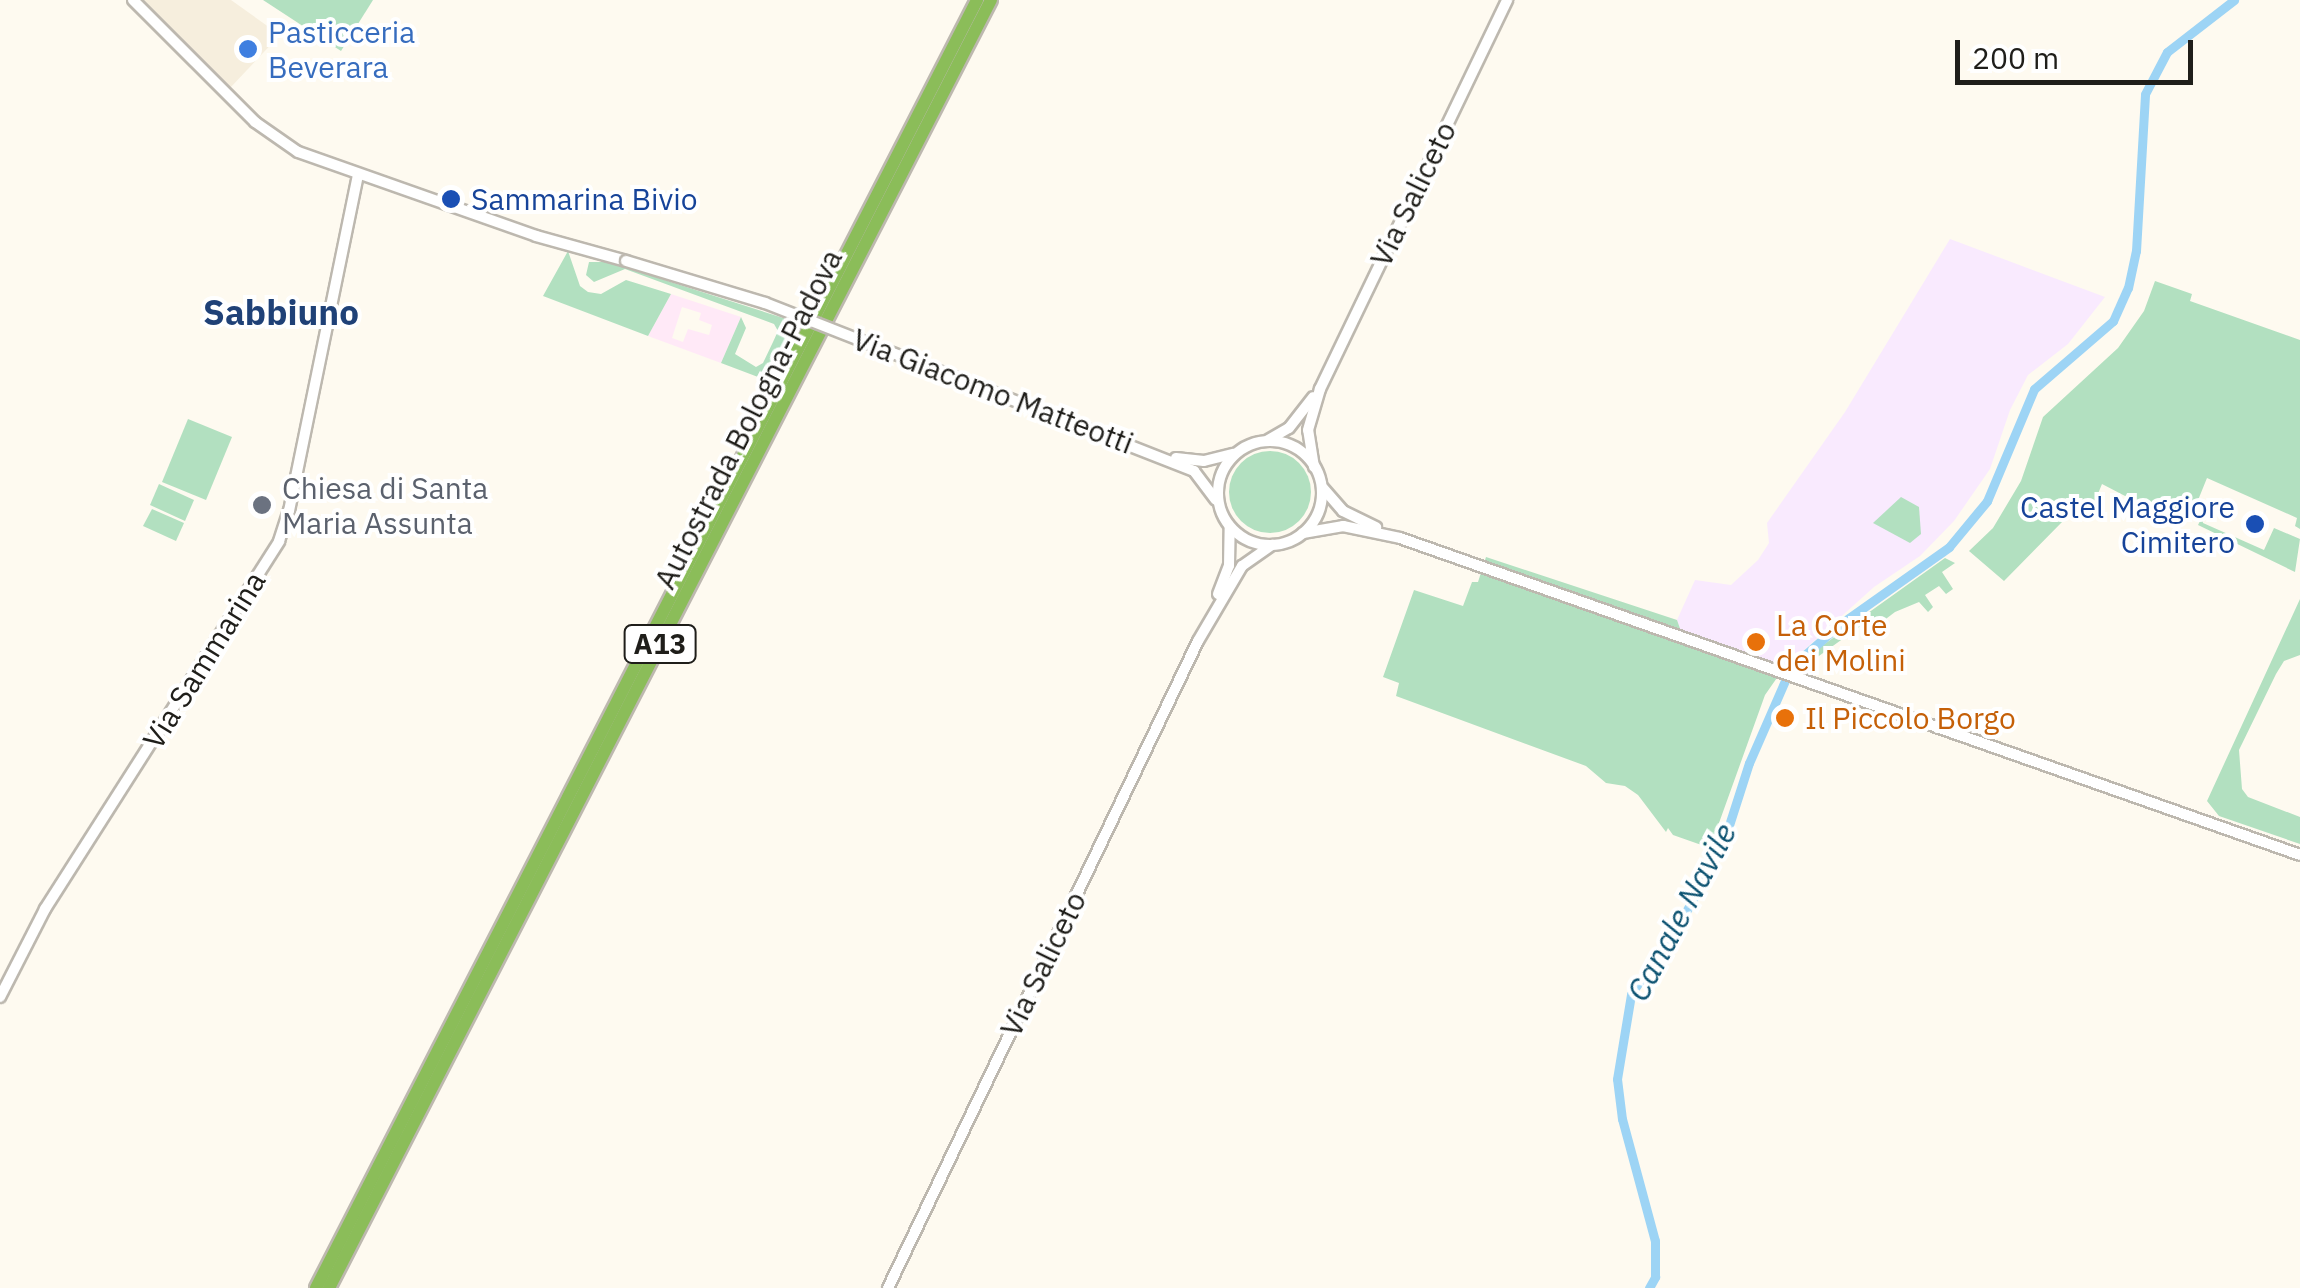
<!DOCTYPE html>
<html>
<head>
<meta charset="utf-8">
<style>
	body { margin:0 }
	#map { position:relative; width:2300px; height:1288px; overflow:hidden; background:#fefaf0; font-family:"IBM Plex Sans",sans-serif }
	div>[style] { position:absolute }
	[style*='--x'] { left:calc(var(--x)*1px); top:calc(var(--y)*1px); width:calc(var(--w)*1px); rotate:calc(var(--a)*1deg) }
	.built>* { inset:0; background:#f6eedd }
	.industrial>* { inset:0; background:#f9eafe }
	.education>* { inset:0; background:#ffe9f7 }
	.green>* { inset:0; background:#b2e0c0 }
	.round { border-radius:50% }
	.canal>* { height:9px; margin:-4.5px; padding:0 4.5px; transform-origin:4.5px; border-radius:4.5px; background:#9dd4f5 }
	.roads { filter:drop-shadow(2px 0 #bdb8af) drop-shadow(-2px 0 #bdb8af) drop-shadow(0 2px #bdb8af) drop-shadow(0 -2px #bdb8af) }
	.secondary>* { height:10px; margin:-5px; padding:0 5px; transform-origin:5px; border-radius:5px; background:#fff }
	.secondary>.ring { margin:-5px; padding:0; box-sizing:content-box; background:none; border:10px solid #fff; border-radius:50% }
	.highway>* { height:12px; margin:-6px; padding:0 6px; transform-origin:6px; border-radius:6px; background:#8bbd59 }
	.bridges { filter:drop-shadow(2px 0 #bdb8af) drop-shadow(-2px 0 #bdb8af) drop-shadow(0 2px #bdb8af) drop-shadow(0 -2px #bdb8af) }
	.secondary-bridge>* { height:10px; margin:-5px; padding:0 5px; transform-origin:5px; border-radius:5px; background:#fff }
	.dots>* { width:28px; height:28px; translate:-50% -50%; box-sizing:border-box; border:5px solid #fff; border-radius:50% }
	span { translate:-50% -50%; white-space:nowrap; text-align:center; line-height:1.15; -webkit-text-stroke:8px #fff; paint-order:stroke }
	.shield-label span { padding:2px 8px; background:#fff; border:2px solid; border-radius:8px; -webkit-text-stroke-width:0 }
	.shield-label { font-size:28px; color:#1f1e1a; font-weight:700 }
	.shop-label { font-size:30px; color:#366cbe }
	.left { translate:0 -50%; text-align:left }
	.street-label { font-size:30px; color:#1f1e1a }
	.transit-label { font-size:30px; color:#164399 }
	.right { translate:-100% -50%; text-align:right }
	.worship-label { font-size:30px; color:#5b616d }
	.food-label { font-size:30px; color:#c56008 }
	.water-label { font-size:32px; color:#0c5271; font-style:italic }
	.quarter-label { font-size:35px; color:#1f4177; font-weight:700 }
	.scale { position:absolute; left:1955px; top:40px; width:238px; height:45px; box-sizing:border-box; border:5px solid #1f1e1a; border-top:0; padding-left:12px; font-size:30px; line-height:35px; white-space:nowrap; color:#1f1e1a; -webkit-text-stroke:8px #fff; paint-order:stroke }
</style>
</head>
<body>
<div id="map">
	<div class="built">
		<div style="clip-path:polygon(141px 0,231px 0,280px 35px,230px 88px)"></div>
	</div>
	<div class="industrial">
		<div style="clip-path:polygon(1950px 239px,2105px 297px,2068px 344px,2028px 375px,2010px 410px,1990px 469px,1954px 521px,1920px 556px,1874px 587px,1783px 669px,1683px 637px,1677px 620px,1695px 580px,1731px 585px,1758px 560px,1769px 543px,1767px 523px,1845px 412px)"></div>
	</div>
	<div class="education">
		<div style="clip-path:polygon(evenodd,671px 294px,741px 317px,721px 363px,648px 336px,671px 294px,682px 307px,701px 313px,699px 320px,712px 325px,709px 335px,688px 329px,683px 342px,672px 338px,682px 307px)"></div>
	</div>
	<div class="green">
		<div style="clip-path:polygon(263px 0,373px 0,341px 51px)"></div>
		<div style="clip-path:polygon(568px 251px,580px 286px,588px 292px,601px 294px,626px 280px,671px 294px,648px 336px,543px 296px)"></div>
		<div style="clip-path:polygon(589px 262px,608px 262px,799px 323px,769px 381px,721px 363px,741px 317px,746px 328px,735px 354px,756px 367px,763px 363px,773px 342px,778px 331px,774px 324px,625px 269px,594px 282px,586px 275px)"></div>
		<div style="clip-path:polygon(2155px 281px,2192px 294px,2190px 301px,2300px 340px,2300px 529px,2295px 526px,2297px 518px,2207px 478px,2190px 520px,2156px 504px,2152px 510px,2102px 484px,2093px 506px,2072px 494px,2063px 521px,2004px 581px,1969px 551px,1993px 528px,2021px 481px,2043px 417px,2118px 348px,2144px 311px)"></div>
		<div style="clip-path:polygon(188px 419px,232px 437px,206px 500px,162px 482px)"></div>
		<div class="round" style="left:1229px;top:451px;width:82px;height:82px"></div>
		<div style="clip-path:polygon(159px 484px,194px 500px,185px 521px,150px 505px)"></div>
		<div style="clip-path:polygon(1901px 497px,1919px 507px,1921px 534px,1910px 543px,1873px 523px)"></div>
		<div style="clip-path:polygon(152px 509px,184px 523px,176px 541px,143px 526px)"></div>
		<div style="clip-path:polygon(2202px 517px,2203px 523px,2264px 550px,2274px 528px,2300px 539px,2295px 572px,2198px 525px)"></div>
		<div style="clip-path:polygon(1486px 557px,1677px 620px,1683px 637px,1781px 672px,1765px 695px,1710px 848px,1673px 835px,1668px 828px,1666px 832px,1638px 795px,1625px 786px,1606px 783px,1586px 766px,1396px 696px,1399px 683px,1383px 677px,1414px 590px,1463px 606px,1472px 582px,1478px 582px)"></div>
		<div style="clip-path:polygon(1945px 558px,1955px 563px,1942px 572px,1953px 589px,1946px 594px,1939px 586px,1925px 595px,1933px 607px,1928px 612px,1919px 602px,1895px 612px,1874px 628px,1869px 620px,1798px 671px,1798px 663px)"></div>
		<div style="clip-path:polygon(2300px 599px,2300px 655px,2284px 661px,2276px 674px,2239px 750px,2242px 789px,2248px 797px,2300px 817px,2300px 844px,2219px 816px,2207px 801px)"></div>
	</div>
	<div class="canal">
		<div style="--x:1649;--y:1288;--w:13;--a:-61"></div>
		<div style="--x:1655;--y:1277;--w:36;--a:-90"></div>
		<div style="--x:1655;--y:1241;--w:126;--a:-105.1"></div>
		<div style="--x:1622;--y:1119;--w:40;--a:-97.1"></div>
		<div style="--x:1617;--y:1079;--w:86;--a:-80.6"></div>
		<div style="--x:1631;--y:994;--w:93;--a:-56"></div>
		<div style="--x:1683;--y:917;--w:80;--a:-60.9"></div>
		<div style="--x:1722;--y:847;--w:88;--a:-72.2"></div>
		<div style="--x:1749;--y:763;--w:105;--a:-66.4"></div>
		<div style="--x:1791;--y:667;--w:64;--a:-41.2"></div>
		<div style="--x:1839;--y:625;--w:135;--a:-35.3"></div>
		<div style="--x:1949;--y:547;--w:60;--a:-50.4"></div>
		<div style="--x:1987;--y:501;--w:121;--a:-67.2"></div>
		<div style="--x:2034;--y:389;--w:104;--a:-40.7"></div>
		<div style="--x:2113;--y:321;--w:36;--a:-66"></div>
		<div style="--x:2128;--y:288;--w:38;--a:-78"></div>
		<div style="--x:2136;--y:251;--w:157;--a:-86.7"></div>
		<div style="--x:2145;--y:94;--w:47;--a:-62.4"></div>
		<div style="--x:2167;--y:52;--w:85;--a:-37.8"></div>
	</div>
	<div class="roads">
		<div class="secondary">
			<div style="--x:133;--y:0;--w:173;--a:45"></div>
			<div style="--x:255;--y:122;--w:52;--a:34.9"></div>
			<div style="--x:298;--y:152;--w:252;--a:19.4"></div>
			<div style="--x:536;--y:236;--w:93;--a:15.5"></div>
			<div style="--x:1064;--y:420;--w:140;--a:21.4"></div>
			<div style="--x:1194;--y:471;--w:36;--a:53"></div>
			<div style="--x:1268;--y:440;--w:24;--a:-30"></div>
			<div style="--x:1289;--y:428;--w:39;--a:-52"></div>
			<div class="ring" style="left:1218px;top:441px;width:94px;height:94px"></div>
			<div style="--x:1176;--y:458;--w:28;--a:6"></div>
			<div style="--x:1204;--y:461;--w:30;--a:-14"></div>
			<div style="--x:1314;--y:467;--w:37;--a:-99"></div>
			<div style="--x:1308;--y:430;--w:43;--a:-73.7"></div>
			<div style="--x:1320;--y:389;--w:432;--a:-64.3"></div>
			<div style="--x:1323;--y:488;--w:30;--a:49"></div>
			<div style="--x:1343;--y:511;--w:37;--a:26"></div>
			<div style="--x:1303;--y:533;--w:41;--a:-9.9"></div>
			<div style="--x:1343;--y:526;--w:58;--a:11.9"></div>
			<div style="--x:1400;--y:538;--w:954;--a:19.4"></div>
			<div style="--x:1218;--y:594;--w:30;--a:-69"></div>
			<div style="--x:1229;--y:566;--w:39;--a:-89"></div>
			<div style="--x:0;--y:997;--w:99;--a:-62.9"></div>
			<div style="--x:45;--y:909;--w:436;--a:-57.5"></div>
			<div style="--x:279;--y:541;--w:32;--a:-72"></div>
			<div style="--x:289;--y:511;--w:343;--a:-78.4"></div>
			<div style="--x:888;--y:1288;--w:717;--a:-64.4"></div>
			<div style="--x:1198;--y:641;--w:87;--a:-59.6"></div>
			<div style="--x:1242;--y:566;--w:37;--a:-35"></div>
		</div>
		<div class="highway">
			<div style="--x:316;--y:1288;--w:1448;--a:-62.83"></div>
			<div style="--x:329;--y:1288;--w:1448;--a:-62.8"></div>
		</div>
	</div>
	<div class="bridges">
		<div class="secondary-bridge">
			<div style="--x:626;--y:261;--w:145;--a:16.8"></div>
			<div style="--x:765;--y:303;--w:321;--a:21.4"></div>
		</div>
	</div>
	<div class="dots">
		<div style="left:248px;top:49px;background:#3f7fe0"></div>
		<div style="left:451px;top:199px;background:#1a4fb4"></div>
		<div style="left:262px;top:505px;background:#6b7280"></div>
		<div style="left:2255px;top:524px;background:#1a4fb4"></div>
		<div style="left:1756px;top:642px;background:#e8710a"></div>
		<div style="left:1785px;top:718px;background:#e8710a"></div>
	</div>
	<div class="shield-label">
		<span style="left:660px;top:644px">A13</span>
	</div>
	<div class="shop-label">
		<span class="left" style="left:268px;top:49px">Pasticceria<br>Beverara</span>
	</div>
	<div class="street-label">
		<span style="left:1413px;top:194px;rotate:-64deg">Via Saliceto</span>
		<span style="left:993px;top:391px;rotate:21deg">Via Giacomo Matteotti</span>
		<span style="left:748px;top:419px;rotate:-63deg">Autostrada Bologna-Padova</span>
		<span style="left:204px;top:660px;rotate:-58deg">Via Sammarina</span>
		<span style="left:1043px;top:964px;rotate:-64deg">Via Saliceto</span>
	</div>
	<div class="transit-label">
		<span class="left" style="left:471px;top:199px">Sammarina Bivio</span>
		<span class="right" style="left:2235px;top:524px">Castel Maggiore<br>Cimitero</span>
	</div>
	<div class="worship-label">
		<span class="left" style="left:282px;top:505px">Chiesa di Santa<br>Maria Assunta</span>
	</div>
	<div class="food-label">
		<span class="left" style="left:1776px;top:642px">La Corte<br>dei Molini</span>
		<span class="left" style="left:1805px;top:718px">Il Piccolo Borgo</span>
	</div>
	<div class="water-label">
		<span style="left:1681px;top:912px;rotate:-62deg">Canale Navile</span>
	</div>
	<div class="quarter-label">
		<span style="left:281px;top:312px">Sabbiuno</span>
	</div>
	<div class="scale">200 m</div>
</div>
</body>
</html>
